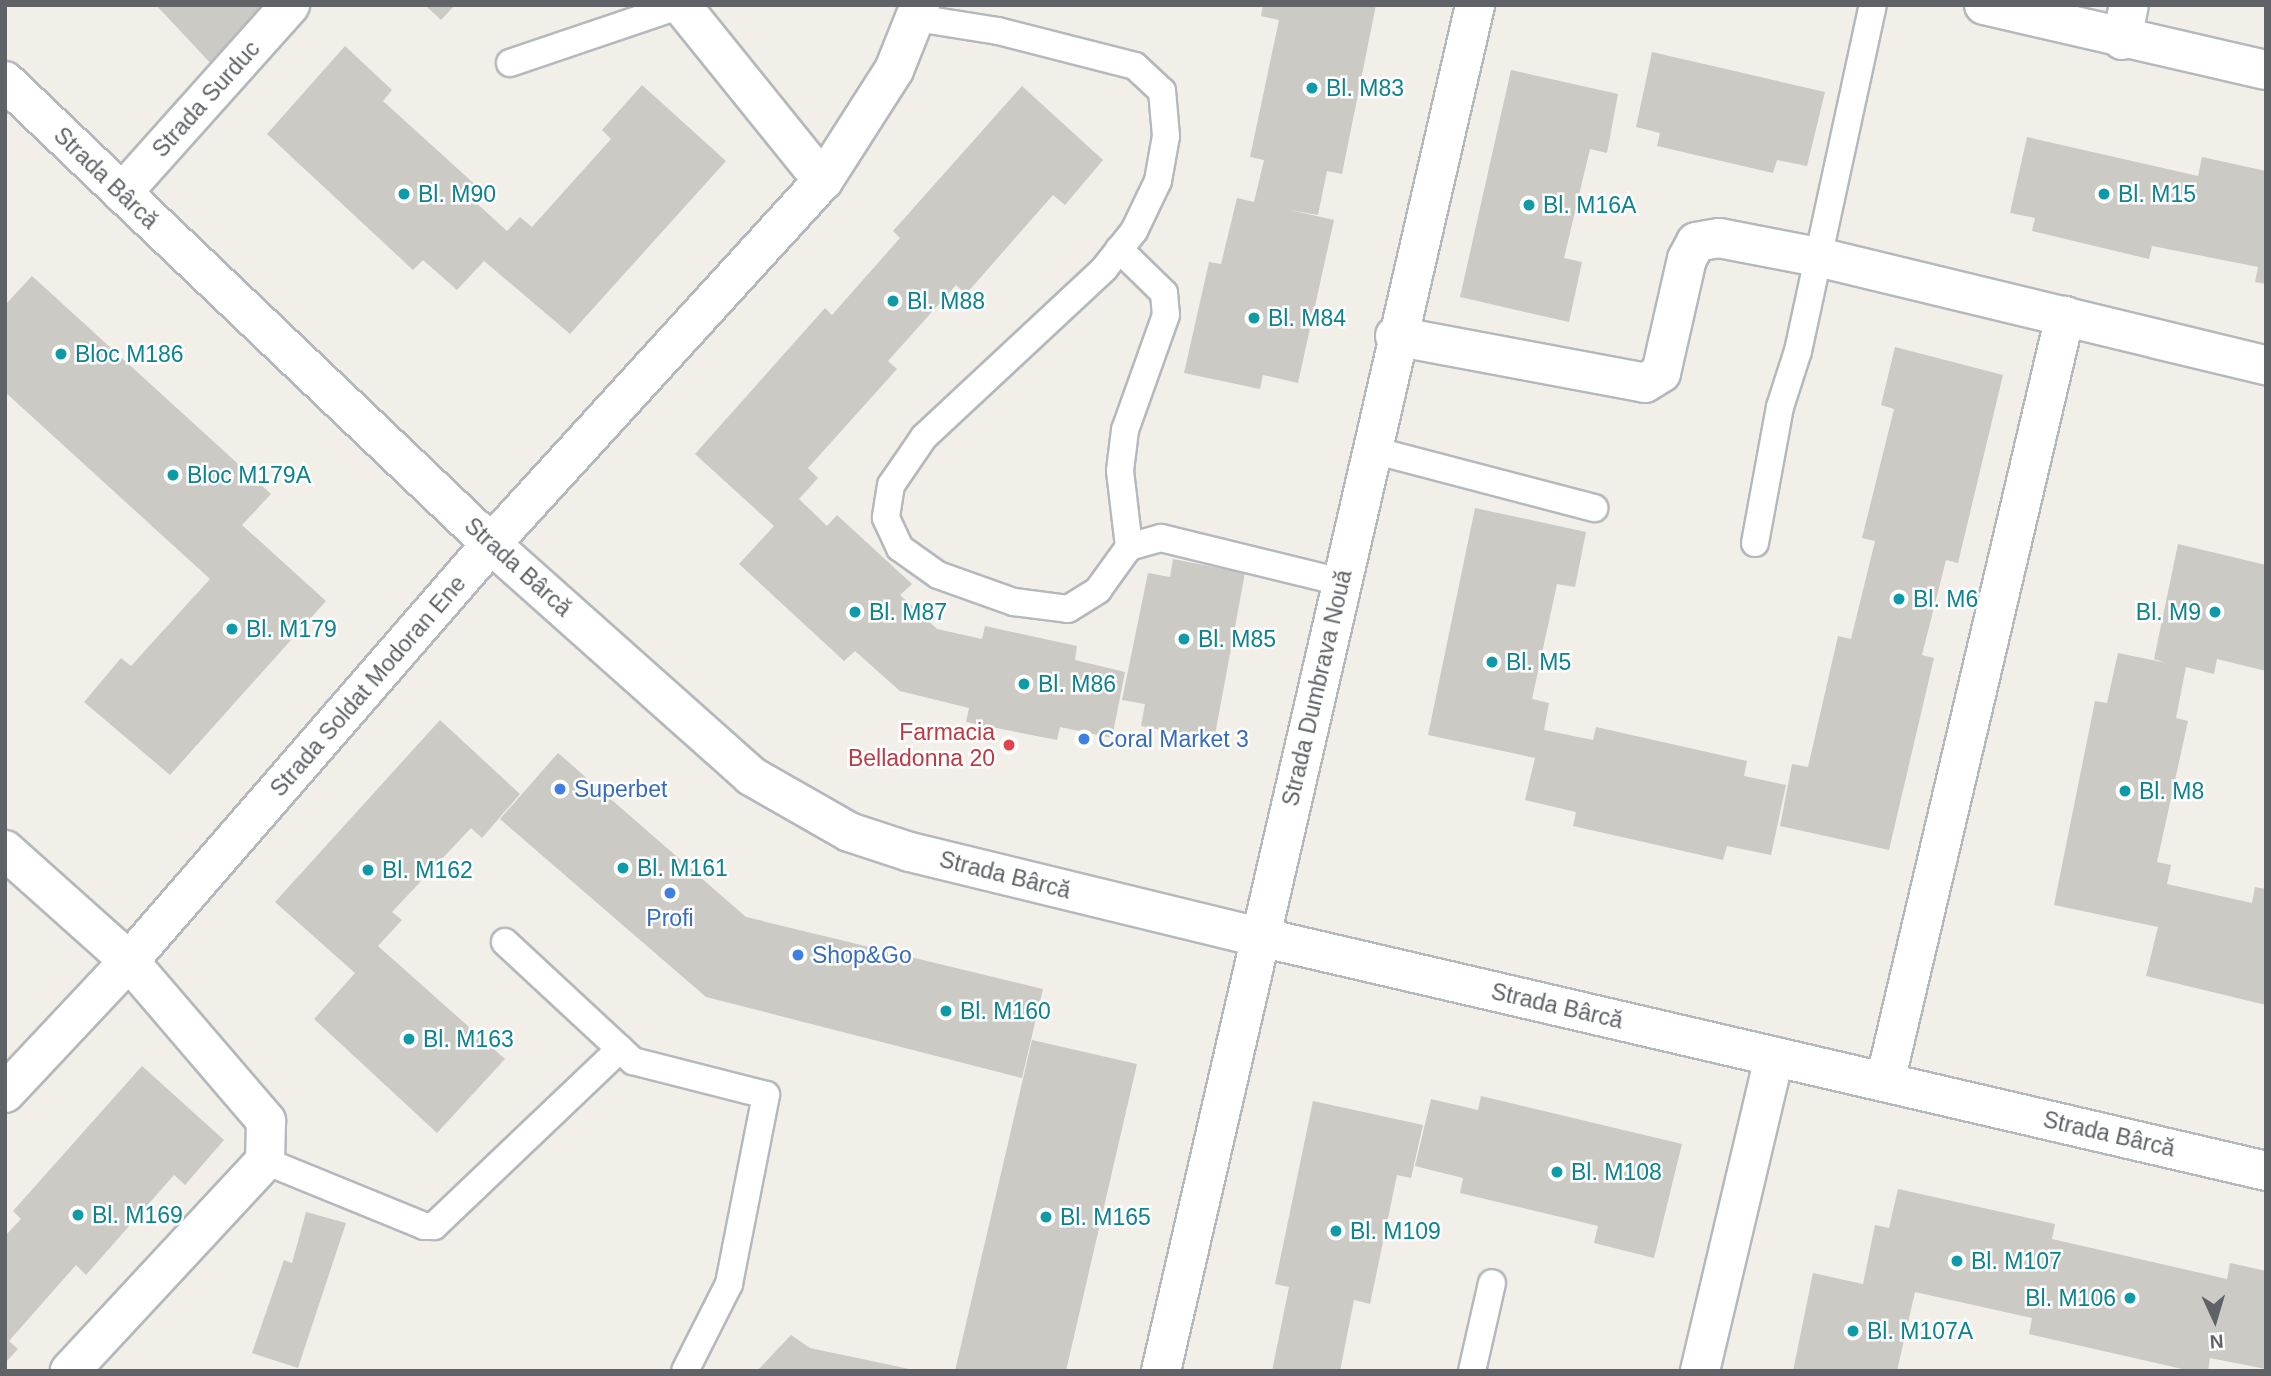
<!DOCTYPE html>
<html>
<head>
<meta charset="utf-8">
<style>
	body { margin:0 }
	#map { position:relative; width:2271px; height:1376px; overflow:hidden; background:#f1efe8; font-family:Helvetica,sans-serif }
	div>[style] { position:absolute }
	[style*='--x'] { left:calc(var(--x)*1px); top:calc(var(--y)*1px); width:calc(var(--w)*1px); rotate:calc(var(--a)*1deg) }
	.building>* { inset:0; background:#cccac5 }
	.roads { filter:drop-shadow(2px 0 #b5b8bc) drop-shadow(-2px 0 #b5b8bc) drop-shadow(0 2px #b5b8bc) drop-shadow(0 -2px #b5b8bc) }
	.lane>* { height:26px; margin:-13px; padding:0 13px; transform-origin:13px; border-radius:13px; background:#fff }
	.street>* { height:38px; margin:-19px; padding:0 19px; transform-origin:19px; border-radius:19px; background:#fff }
	.secondary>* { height:38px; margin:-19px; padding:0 19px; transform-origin:19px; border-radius:19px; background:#fff }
	.dots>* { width:19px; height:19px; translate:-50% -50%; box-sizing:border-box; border:4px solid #fff; border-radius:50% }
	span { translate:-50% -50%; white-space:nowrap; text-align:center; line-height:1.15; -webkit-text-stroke:5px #fff; paint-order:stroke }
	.culture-label { font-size:23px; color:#0d838f }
	.left { translate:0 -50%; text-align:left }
	.right { translate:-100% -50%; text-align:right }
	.street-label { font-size:23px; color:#5f6368 }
	.health-label { font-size:23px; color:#be3a42 }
	.shop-label { font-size:23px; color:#366cbe }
	.frame { position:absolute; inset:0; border:7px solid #5f6368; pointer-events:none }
	.north { position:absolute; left:2180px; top:1285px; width:70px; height:70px; -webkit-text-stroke:5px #fff; paint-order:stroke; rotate:176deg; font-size:19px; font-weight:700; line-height:28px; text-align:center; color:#5f6368 }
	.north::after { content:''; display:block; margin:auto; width:24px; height:32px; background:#5f6368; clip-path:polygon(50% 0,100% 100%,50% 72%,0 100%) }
</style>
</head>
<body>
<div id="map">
	<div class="building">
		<div style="clip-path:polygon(156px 5px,274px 5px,215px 68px)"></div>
		<div style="clip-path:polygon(425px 5px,455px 5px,441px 20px)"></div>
		<div style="clip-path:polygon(1263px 5px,1376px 5px,1342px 174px,1327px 171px,1318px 215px,1290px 210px,1334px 220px,1298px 383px,1263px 375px,1260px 389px,1184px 373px,1209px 262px,1221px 264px,1237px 198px,1254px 202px,1264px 160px,1250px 157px,1279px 20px,1261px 16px)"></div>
		<div style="clip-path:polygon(345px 46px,392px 90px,383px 101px,480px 189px,472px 199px,507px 231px,520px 217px,532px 227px,611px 139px,602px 130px,642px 85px,726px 161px,570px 334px,484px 261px,457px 290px,423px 260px,413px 270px,267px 134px)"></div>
		<div style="clip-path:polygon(1652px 52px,1825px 92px,1807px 166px,1777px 160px,1773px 173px,1657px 146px,1660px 133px,1636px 127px)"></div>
		<div style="clip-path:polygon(1511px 70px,1618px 94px,1607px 153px,1590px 149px,1564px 258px,1582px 262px,1569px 322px,1460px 297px)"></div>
		<div style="clip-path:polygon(1022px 86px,1103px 160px,1065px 205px,1053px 195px,966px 294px,956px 285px,888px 361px,897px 369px,808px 468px,818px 478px,799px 499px,827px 526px,837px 515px,912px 584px,900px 595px,937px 629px,982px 639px,985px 626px,1077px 646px,1075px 660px,1125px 672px,1112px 738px,1060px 727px,1057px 740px,966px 722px,969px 708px,900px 691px,855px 651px,844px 661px,739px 564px,774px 526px,695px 454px,825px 308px,832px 315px,900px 238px,893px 231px)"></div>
		<div style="clip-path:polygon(2027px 137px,2198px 176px,2202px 157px,2266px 171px,2266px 284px,2255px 282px,2258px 267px,2152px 246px,2149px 259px,2032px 231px,2035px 218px,2010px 213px)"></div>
		<div style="clip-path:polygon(32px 276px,271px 494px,242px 525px,326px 601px,170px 775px,84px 702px,121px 658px,131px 666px,210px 579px,5px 392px,5px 305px)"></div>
		<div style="clip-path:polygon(1895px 347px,2003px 375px,1958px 563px,1946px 560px,1922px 655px,1934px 658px,1889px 850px,1780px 826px,1792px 764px,1808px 767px,1838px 636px,1851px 639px,1875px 541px,1862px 538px,1894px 409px,1881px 405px)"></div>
		<div style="clip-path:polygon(1475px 508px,1586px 532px,1575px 587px,1557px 584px,1532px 699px,1549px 703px,1544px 730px,1593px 740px,1596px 727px,1747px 761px,1744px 776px,1786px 785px,1771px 855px,1727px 846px,1723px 860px,1573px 826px,1576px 812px,1525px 800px,1535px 758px,1428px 735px)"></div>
		<div style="clip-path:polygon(2178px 544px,2266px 565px,2266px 671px,2217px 659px,2214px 674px,2186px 667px,2176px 718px,2188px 721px,2157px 862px,2171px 865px,2167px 884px,2252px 903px,2255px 887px,2266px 889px,2266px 1005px,2146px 976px,2158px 927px,2054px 905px,2095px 701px,2107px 703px,2118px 653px,2167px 663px,2154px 659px)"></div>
		<div style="clip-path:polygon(1173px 559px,1245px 573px,1214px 740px,1141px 726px,1145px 704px,1122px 700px,1148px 573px,1170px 577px)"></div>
		<div style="clip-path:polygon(440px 720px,520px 794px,482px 838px,471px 828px,392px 912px,402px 920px,378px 946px,505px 1059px,437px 1133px,314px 1019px,355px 973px,275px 902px)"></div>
		<div style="clip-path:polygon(558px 753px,746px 917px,1043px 989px,1022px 1078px,706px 997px,500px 819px)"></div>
		<div style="clip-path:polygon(1032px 1040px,1137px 1064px,1066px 1371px,955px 1371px)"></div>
		<div style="clip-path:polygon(142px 1066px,224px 1140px,185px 1185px,174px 1175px,86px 1275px,76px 1265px,9px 1341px,18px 1349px,5px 1363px,5px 1236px,21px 1219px,13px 1211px)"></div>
		<div style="clip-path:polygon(1481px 1096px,1682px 1144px,1654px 1258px,1594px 1243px,1598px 1226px,1460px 1193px,1463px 1178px,1415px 1166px,1431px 1099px,1478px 1110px)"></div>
		<div style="clip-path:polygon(1313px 1101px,1423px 1125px,1411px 1178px,1397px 1175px,1370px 1304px,1354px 1300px,1340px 1371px,1272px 1371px,1289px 1287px,1275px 1284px)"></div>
		<div style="clip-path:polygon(1898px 1189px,2055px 1224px,2052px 1239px,2227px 1279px,2230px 1263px,2266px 1271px,2266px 1369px,2210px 1358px,2208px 1371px,2191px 1371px,2029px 1334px,2032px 1318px,1915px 1292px,1897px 1371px,1793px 1371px,1813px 1273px,1863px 1284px,1875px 1225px,1889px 1228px)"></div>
		<div style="clip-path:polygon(306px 1212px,346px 1223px,298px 1368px,252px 1353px,284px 1260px,292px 1263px)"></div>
		<div style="clip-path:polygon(791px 1335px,810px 1348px,919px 1371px,757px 1371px)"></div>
	</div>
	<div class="roads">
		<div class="lane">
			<div style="--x:916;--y:18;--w:83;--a:9"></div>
			<div style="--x:998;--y:31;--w:141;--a:14.3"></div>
			<div style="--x:1135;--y:66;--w:37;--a:43"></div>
			<div style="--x:1162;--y:91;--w:45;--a:84.9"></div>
			<div style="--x:1166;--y:136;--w:46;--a:100.1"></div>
			<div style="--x:1158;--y:181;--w:55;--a:115.6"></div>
			<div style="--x:1134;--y:231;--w:48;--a:128.3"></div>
			<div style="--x:1104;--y:269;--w:246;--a:137"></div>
			<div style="--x:924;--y:437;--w:58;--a:124.5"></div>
			<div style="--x:891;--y:485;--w:33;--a:99"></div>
			<div style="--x:886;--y:518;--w:33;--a:65"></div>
			<div style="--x:900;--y:548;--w:47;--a:35.4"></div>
			<div style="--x:938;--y:575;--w:81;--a:19.6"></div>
			<div style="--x:1014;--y:602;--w:54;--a:7.4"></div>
			<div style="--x:1068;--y:609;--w:36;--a:-32"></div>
			<div style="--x:1098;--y:590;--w:53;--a:-54.2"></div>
			<div style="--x:1129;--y:547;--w:33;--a:-16"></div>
			<div style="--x:1161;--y:538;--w:186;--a:13.7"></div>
			<div style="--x:510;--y:63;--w:181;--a:-18.7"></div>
			<div style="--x:1119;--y:249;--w:63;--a:44.4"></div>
			<div style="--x:1164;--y:293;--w:22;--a:85"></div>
			<div style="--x:1166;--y:315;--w:122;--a:109.6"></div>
			<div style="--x:1125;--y:430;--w:41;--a:97"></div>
			<div style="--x:1120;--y:471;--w:77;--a:83.2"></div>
			<div style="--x:1369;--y:449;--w:233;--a:14.7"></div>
			<div style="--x:1755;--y:543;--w:138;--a:-79.6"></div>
			<div style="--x:1780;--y:407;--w:59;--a:-72.2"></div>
			<div style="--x:1798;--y:351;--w:354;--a:-77.8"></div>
			<div style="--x:505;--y:942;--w:175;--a:42.9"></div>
			<div style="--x:633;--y:1061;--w:137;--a:14.3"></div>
			<div style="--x:766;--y:1095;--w:193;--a:101.1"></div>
			<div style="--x:729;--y:1284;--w:97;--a:116.8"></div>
			<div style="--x:265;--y:1161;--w:172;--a:22.2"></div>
			<div style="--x:424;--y:1226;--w:10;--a:0"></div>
			<div style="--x:434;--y:1226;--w:257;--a:-43.6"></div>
			<div style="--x:1472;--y:1371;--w:90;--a:-77.2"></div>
		</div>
		<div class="street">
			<div style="--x:681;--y:5;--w:226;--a:51.1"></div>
			<div style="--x:1984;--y:5;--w:289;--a:13"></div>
			<div style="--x:2122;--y:40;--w:36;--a:-79"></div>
			<div style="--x:122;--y:193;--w:252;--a:-48.2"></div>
			<div style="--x:1395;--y:336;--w:254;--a:10.6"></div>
			<div style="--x:1645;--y:383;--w:19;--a:-32"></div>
			<div style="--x:1661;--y:373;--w:117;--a:-77.2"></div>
			<div style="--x:1687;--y:259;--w:19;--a:-62"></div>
			<div style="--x:1696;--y:242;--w:23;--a:-10"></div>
			<div style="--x:1719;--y:238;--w:101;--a:10.9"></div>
			<div style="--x:1818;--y:257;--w:461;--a:13.6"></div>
			<div style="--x:5;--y:850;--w:166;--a:41.8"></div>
			<div style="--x:129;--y:961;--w:211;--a:49.4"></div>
			<div style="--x:266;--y:1121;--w:40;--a:91.4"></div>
			<div style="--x:265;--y:1161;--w:287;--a:132.9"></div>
			<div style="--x:1885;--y:1082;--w:787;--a:-76.78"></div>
			<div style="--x:5;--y:1093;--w:181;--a:-46.8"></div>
			<div style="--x:129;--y:961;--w:552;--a:-49.04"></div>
			<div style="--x:491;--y:544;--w:492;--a:-47.6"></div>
			<div style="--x:823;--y:181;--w:132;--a:-57.4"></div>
			<div style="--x:894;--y:70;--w:70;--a:-68.2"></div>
			<div style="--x:1700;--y:1371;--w:323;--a:-76.7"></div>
		</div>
		<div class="secondary">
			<div style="--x:5;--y:81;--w:671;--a:43.61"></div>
			<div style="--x:491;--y:544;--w:348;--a:41.7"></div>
			<div style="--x:751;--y:776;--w:113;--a:29.7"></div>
			<div style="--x:849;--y:832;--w:64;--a:18.2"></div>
			<div style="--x:910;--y:852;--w:360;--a:13.7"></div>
			<div style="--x:1260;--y:937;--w:1033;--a:13.09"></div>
			<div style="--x:1161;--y:1371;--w:1402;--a:-77.05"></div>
		</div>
	</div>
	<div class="dots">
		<div style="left:1312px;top:88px;background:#0f9aa8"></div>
		<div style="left:404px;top:194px;background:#0f9aa8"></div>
		<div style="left:2104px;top:194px;background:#0f9aa8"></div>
		<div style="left:1529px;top:205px;background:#0f9aa8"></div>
		<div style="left:893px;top:301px;background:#0f9aa8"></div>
		<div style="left:1254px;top:318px;background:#0f9aa8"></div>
		<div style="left:61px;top:354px;background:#0f9aa8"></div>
		<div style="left:173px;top:475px;background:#0f9aa8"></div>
		<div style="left:1899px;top:599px;background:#0f9aa8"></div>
		<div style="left:855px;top:612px;background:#0f9aa8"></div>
		<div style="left:2215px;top:612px;background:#0f9aa8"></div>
		<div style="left:232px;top:629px;background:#0f9aa8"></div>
		<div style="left:1184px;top:639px;background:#0f9aa8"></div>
		<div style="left:1492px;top:662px;background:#0f9aa8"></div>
		<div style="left:1024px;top:684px;background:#0f9aa8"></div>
		<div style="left:1084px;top:739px;background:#3f7fe0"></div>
		<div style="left:1009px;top:745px;background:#e0444e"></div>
		<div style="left:560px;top:789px;background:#3f7fe0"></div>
		<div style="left:2125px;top:791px;background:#0f9aa8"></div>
		<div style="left:623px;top:868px;background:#0f9aa8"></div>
		<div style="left:368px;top:870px;background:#0f9aa8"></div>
		<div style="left:670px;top:893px;background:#3f7fe0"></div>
		<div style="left:798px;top:955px;background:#3f7fe0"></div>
		<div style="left:946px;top:1011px;background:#0f9aa8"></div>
		<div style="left:409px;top:1039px;background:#0f9aa8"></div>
		<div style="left:1557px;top:1172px;background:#0f9aa8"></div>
		<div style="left:78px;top:1215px;background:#0f9aa8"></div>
		<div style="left:1046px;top:1217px;background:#0f9aa8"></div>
		<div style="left:1336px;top:1231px;background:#0f9aa8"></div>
		<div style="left:1957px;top:1261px;background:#0f9aa8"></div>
		<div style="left:2130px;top:1298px;background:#0f9aa8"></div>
		<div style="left:1853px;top:1331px;background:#0f9aa8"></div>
	</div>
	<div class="culture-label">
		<span class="left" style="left:1326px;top:88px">Bl. M83</span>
		<span class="left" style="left:418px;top:194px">Bl. M90</span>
		<span class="left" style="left:2118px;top:194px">Bl. M15</span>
		<span class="left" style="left:1543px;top:205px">Bl. M16A</span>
		<span class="left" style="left:907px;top:301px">Bl. M88</span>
		<span class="left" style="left:1268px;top:318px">Bl. M84</span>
		<span class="left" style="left:75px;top:354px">Bloc M186</span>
		<span class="left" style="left:187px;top:475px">Bloc M179A</span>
		<span class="left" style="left:1913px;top:599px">Bl. M6</span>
		<span class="left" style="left:869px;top:612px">Bl. M87</span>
		<span class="right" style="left:2201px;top:612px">Bl. M9</span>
		<span class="left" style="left:246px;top:629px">Bl. M179</span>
		<span class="left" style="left:1198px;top:639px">Bl. M85</span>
		<span class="left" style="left:1506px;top:662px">Bl. M5</span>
		<span class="left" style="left:1038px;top:684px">Bl. M86</span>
		<span class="left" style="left:2139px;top:791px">Bl. M8</span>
		<span class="left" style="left:637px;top:868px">Bl. M161</span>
		<span class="left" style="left:382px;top:870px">Bl. M162</span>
		<span class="left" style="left:960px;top:1011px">Bl. M160</span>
		<span class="left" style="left:423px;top:1039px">Bl. M163</span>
		<span class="left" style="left:1571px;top:1172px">Bl. M108</span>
		<span class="left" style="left:92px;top:1215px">Bl. M169</span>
		<span class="left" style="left:1060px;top:1217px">Bl. M165</span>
		<span class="left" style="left:1350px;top:1231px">Bl. M109</span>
		<span class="left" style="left:1971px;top:1261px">Bl. M107</span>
		<span class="right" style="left:2116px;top:1298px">Bl. M106</span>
		<span class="left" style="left:1867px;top:1331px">Bl. M107A</span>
	</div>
	<div class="street-label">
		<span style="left:206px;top:99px;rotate:-48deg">Strada Surduc</span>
		<span style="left:106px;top:178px;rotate:44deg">Strada Bârcă</span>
		<span style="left:518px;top:567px;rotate:42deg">Strada Bârcă</span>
		<span style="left:368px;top:686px;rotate:-49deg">Strada Soldat Modoran Ene</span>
		<span style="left:1317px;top:688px;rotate:-77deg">Strada Dumbrava Nouă</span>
		<span style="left:1005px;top:875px;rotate:14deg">Strada Bârcă</span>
		<span style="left:1557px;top:1006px;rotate:13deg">Strada Bârcă</span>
		<span style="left:2109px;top:1134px;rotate:13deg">Strada Bârcă</span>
	</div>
	<div class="health-label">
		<span class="right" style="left:995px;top:745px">Farmacia<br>Belladonna 20</span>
	</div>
	<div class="shop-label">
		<span class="left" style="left:1098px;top:739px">Coral Market 3</span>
		<span class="left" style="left:574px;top:789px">Superbet</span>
		<span style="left:670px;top:918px">Profi</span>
		<span class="left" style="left:812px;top:955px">Shop&amp;Go</span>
	</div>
	<div class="frame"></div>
	<div class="north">N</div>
</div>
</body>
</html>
